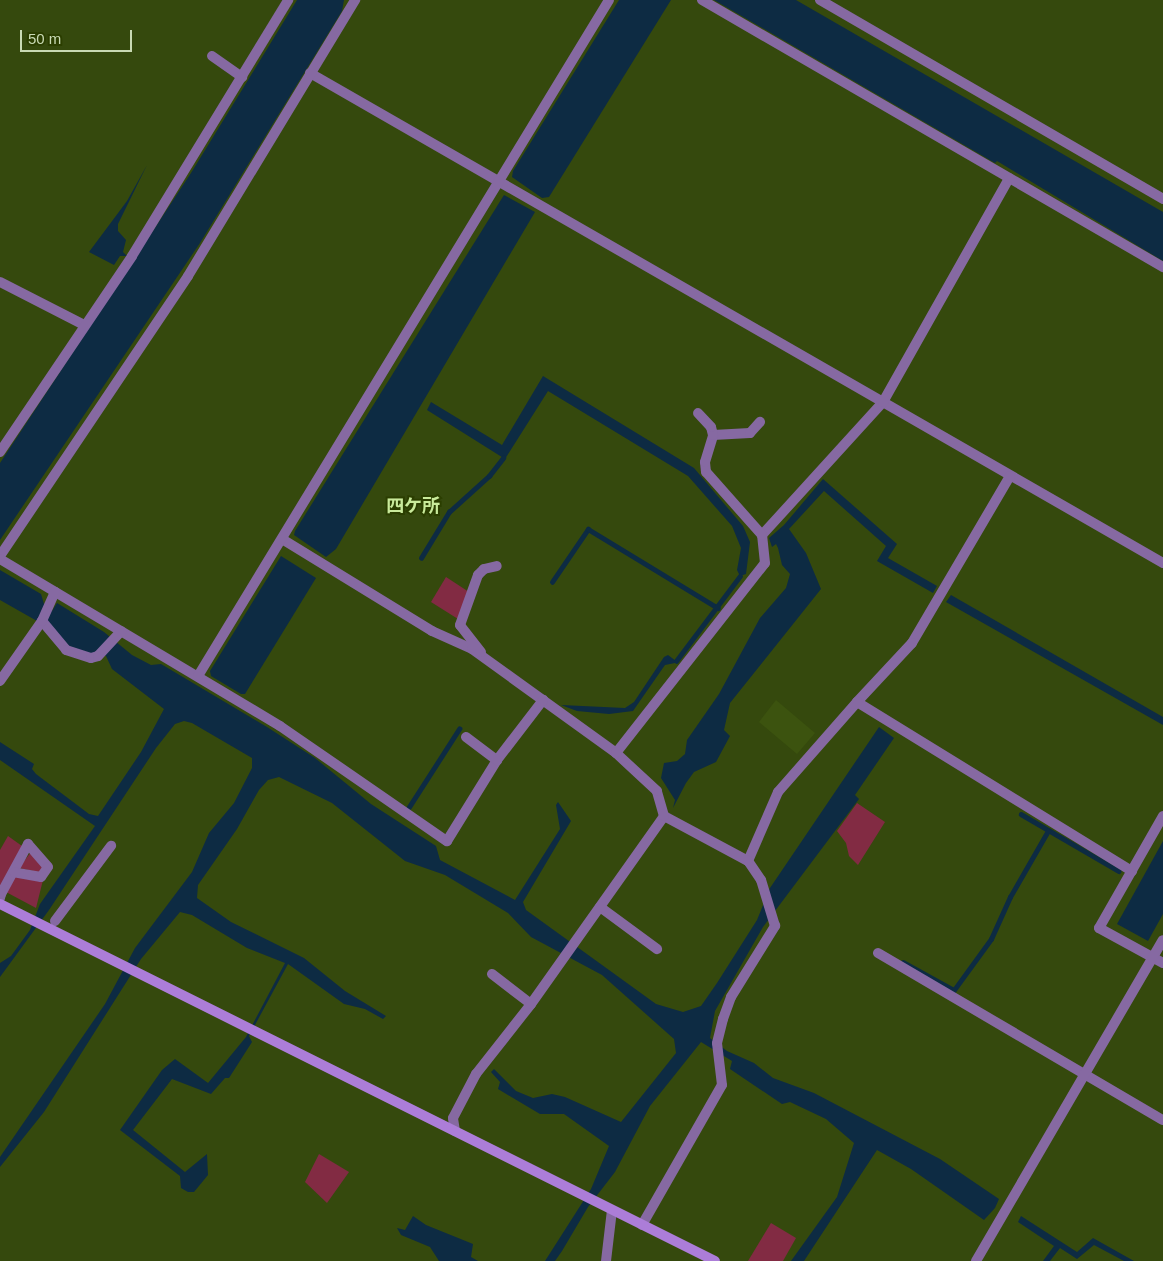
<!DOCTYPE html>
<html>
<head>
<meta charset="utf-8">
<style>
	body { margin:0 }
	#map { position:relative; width:1163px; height:1261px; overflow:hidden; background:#35490d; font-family:Helvetica,"Noto Sans JP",sans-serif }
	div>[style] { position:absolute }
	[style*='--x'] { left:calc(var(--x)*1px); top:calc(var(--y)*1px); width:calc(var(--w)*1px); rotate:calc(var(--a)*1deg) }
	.built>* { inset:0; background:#3c530f }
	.green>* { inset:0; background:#822b43 }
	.water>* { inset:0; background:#0d2b43 }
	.stream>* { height:4.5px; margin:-2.25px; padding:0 2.25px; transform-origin:2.25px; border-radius:2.25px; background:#0d2b43 }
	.street>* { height:10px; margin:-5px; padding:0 5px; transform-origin:5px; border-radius:5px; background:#8669a2 }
	.secondary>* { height:10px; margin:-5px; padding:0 5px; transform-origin:5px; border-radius:5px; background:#ac7dd8 }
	span { translate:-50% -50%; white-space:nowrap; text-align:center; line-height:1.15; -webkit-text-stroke:4px #2b3e00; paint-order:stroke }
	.quarter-label { font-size:18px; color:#c9ea9b; font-weight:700 }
	.scale { position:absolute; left:20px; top:30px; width:112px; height:22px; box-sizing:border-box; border:2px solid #c9dab4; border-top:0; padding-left:6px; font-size:15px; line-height:18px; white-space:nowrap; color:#c9dab4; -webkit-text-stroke:4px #2b3e00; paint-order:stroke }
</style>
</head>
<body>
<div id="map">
	<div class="built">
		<div style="clip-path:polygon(776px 700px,815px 733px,797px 754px,759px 722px)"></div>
	</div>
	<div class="green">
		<div style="clip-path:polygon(446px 577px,469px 592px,458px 619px,431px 602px)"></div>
		<div style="clip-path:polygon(857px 803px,885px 822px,858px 865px,849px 856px,846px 843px,837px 831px)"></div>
		<div style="clip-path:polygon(8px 836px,22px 846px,0 888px,0 850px)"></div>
		<div style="clip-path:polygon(31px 852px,44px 866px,43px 873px,19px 868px)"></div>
		<div style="clip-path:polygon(15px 877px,43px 880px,36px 908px,6px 892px)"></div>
		<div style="clip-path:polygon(319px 1154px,349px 1172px,327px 1203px,305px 1182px)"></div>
		<div style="clip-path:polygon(771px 1223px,796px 1238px,783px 1261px,748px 1261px)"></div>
	</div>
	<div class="water">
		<div style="clip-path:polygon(297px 0,344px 0,342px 11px,200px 243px,0 540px,0 463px,191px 173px)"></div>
		<div style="clip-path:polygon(619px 0,671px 0,549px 197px,542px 198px,512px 177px,513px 171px)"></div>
		<div style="clip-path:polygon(714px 0,796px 0,1163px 212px,1163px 261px,997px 161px,995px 163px)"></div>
		<div style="clip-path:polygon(147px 165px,118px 224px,118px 231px,126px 240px,123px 252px,127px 256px,120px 256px,114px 265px,89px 252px,127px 201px)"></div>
		<div style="clip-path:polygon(504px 195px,535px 212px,336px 549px,326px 557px,294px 535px,295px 531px)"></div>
		<div style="clip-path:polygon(543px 376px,694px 468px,743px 526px,750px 542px,746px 574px,740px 576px,737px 570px,741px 548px,732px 526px,688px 476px,548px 391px,505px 459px,427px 410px,431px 402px,502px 445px)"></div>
		<div style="clip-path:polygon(823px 479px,897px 544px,888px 558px,937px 586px,933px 593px,877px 561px,886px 546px,824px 491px,789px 529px,806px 553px,821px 589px,730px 703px,724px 730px,730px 736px,716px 762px,694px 772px,686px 783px,673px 808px,675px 800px,661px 778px,664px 763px,677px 761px,685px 754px,687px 740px,719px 694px,760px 618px,786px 588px,790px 574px,782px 565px,778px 548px,776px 544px,772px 547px,769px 538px,784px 525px)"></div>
		<div style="clip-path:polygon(281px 556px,316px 578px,245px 694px,241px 694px,211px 676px,210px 671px)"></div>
		<div style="clip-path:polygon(0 570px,41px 594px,44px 604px,52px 611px,57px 603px,104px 632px,132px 655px,151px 665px,161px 664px,267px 727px,315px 758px,371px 804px,436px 846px,440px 860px,515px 900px,560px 829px,556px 805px,558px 802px,571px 821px,523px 902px,526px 910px,656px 1004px,683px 1012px,701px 1006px,717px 983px,757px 920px,770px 888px,879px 727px,894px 738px,855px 795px,859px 799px,763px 927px,715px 1011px,710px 1038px,727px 1051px,754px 1063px,773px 1078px,814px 1093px,940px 1159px,999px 1199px,995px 1208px,984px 1220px,911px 1169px,877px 1150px,804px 1261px,791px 1261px,837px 1197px,854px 1143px,826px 1119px,790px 1102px,782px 1104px,730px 1069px,732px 1061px,701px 1042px,650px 1106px,615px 1172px,588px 1207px,562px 1251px,555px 1261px,545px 1261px,591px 1189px,609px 1146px,564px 1114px,540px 1114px,498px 1089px,500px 1082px,491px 1072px,494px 1069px,516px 1091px,533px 1098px,552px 1094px,565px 1097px,621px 1122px,676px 1053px,674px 1039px,602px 975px,531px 937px,508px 913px,445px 875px,405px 861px,332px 803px,279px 777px,268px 780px,259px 790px,237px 829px,198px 885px,197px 898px,231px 922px,304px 958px,345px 991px,386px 1016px,383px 1019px,365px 1009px,344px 1004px,288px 964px,249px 1036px,252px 1042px,229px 1078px,225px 1078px,211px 1094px,172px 1079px,133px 1130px,185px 1172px,207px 1154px,208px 1175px,194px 1192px,188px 1192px,181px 1188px,180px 1176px,120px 1130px,162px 1070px,175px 1059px,208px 1083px,246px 1037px,285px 963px,247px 948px,192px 915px,180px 912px,141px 959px,44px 1112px,0 1167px,0 1157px,105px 1004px,135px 948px,192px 872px,209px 833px,234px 803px,252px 768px,252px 758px,192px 723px,184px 721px,175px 724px,156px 748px,49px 910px,0 977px,0 963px,11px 956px,30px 930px,40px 904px,95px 826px,0 760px,0 742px,34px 764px,32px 769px,36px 774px,89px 814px,98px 816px,141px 752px,164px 709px,112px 669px,106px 656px,99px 651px,94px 655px,69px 646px,47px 622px,37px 621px,0 600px)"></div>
		<div style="clip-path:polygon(951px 595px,1163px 717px,1163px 725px,946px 602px)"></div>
		<div style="clip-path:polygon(668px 655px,676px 661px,675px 663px,665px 665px,633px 711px,609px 714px,577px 711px,561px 705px,625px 708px,634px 702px,664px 657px)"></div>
		<div style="clip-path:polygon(1163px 841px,1163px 914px,1148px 941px,1117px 924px)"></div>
		<div style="clip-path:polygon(413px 1216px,426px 1225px,473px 1244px,471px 1257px,478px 1261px,439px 1261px,430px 1247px,401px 1235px,397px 1228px,405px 1230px)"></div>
		<div style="clip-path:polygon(1021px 1216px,1077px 1252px,1093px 1238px,1134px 1261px,1124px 1261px,1094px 1245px,1077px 1259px,1060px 1248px,1050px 1261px,1043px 1261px,1054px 1246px,1018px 1222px)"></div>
	</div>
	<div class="stream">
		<div style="--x:421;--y:558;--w:54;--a:-58.7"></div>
		<div style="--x:449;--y:512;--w:54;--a:-42"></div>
		<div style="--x:489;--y:476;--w:23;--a:-52"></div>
		<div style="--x:552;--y:582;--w:64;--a:-55.8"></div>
		<div style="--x:588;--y:529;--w:152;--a:31.3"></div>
		<div style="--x:676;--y:661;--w:106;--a:-53"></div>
		<div style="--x:409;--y:807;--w:93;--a:-57.3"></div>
		<div style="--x:1021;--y:814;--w:113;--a:30.2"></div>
		<div style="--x:903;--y:962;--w:58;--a:28.8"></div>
		<div style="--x:954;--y:990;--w:63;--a:-54"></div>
		<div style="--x:991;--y:939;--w:46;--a:-65.7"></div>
		<div style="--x:1010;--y:897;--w:76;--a:-60.1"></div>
	</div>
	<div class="street">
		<div style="--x:702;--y:0;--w:533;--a:30.08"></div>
		<div style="--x:820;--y:0;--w:397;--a:30.1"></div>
		<div style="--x:212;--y:56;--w:37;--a:35"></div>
		<div style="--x:310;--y:73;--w:984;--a:29.87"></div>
		<div style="--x:0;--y:282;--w:94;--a:27.1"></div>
		<div style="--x:713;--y:435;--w:37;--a:-3"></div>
		<div style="--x:750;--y:433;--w:15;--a:-48"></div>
		<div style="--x:0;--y:452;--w:236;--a:-56"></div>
		<div style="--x:132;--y:256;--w:300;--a:-58.6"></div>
		<div style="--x:1010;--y:476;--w:194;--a:120.4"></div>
		<div style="--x:912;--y:643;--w:81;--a:133"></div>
		<div style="--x:857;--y:702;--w:323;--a:31.6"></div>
		<div style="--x:762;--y:535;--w:180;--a:-47.7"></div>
		<div style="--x:883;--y:402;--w:257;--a:-60.6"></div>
		<div style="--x:282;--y:539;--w:176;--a:31.5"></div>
		<div style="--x:432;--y:631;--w:44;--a:24.2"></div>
		<div style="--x:472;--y:649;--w:178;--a:35.8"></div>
		<div style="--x:0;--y:556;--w:337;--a:-56.1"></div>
		<div style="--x:188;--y:276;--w:323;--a:-58.8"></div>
		<div style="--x:0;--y:559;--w:326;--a:30.8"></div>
		<div style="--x:280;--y:726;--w:203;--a:34.6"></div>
		<div style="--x:447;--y:841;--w:95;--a:-58.3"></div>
		<div style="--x:497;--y:760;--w:76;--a:-52.5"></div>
		<div style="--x:42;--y:621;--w:38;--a:50"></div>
		<div style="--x:66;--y:650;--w:26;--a:18"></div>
		<div style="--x:91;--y:658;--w:7;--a:-16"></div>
		<div style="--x:98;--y:656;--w:34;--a:-47"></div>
		<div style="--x:481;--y:652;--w:34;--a:-128"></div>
		<div style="--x:460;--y:625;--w:53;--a:-70.2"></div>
		<div style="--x:478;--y:575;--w:8;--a:-45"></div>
		<div style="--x:484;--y:569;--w:13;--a:-13"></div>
		<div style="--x:198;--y:676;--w:791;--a:-58.7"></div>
		<div style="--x:0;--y:681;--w:73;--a:-55"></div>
		<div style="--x:42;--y:621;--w:32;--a:-66"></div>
		<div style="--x:466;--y:737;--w:39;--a:37"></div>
		<div style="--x:1163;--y:816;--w:129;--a:119.7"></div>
		<div style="--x:1099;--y:928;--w:73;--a:28.7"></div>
		<div style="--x:748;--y:861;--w:75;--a:-66.5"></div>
		<div style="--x:778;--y:792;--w:120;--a:-48.7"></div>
		<div style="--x:0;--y:898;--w:4;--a:-76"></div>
		<div style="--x:1;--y:894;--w:57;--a:-61.6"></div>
		<div style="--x:28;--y:844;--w:30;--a:49"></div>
		<div style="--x:48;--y:867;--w:12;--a:125"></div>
		<div style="--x:41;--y:877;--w:27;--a:-170"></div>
		<div style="--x:600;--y:907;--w:71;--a:36.4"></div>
		<div style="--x:55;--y:921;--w:94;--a:-53.3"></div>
		<div style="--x:878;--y:953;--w:330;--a:30.4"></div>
		<div style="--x:492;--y:974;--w:49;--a:37.6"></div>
		<div style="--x:455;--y:1131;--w:13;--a:-99"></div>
		<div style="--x:453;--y:1118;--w:50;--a:-62.4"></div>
		<div style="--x:476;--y:1074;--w:89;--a:-51.8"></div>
		<div style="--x:531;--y:1004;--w:230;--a:-54.7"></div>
		<div style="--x:642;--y:1225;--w:161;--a:-60.3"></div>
		<div style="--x:722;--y:1085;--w:42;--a:-96.8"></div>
		<div style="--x:717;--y:1043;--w:25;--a:-76"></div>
		<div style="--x:723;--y:1019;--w:23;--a:-70"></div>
		<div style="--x:731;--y:997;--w:84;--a:-58.2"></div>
		<div style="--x:775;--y:926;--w:48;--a:-106.9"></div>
		<div style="--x:761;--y:880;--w:23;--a:-124"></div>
		<div style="--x:748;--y:861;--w:95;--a:-151.8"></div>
		<div style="--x:664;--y:816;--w:26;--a:-106"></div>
		<div style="--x:657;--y:791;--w:56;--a:-137.2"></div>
		<div style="--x:616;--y:753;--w:241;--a:-51.9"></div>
		<div style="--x:765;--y:563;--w:28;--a:-96"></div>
		<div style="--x:762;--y:535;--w:84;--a:-131.6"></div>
		<div style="--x:706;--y:472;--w:10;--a:-96"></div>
		<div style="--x:705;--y:462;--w:28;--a:-73"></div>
		<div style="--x:713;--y:435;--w:8;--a:-104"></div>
		<div style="--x:711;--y:427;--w:19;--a:-133"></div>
		<div style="--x:606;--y:1261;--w:51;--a:-83.3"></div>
		<div style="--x:976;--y:1261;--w:371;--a:-59.8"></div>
	</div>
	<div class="secondary">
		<div style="--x:0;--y:904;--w:799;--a:26.53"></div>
	</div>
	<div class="quarter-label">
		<span style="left:413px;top:506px">四ケ所</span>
	</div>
	<div class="scale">50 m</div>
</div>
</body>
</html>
